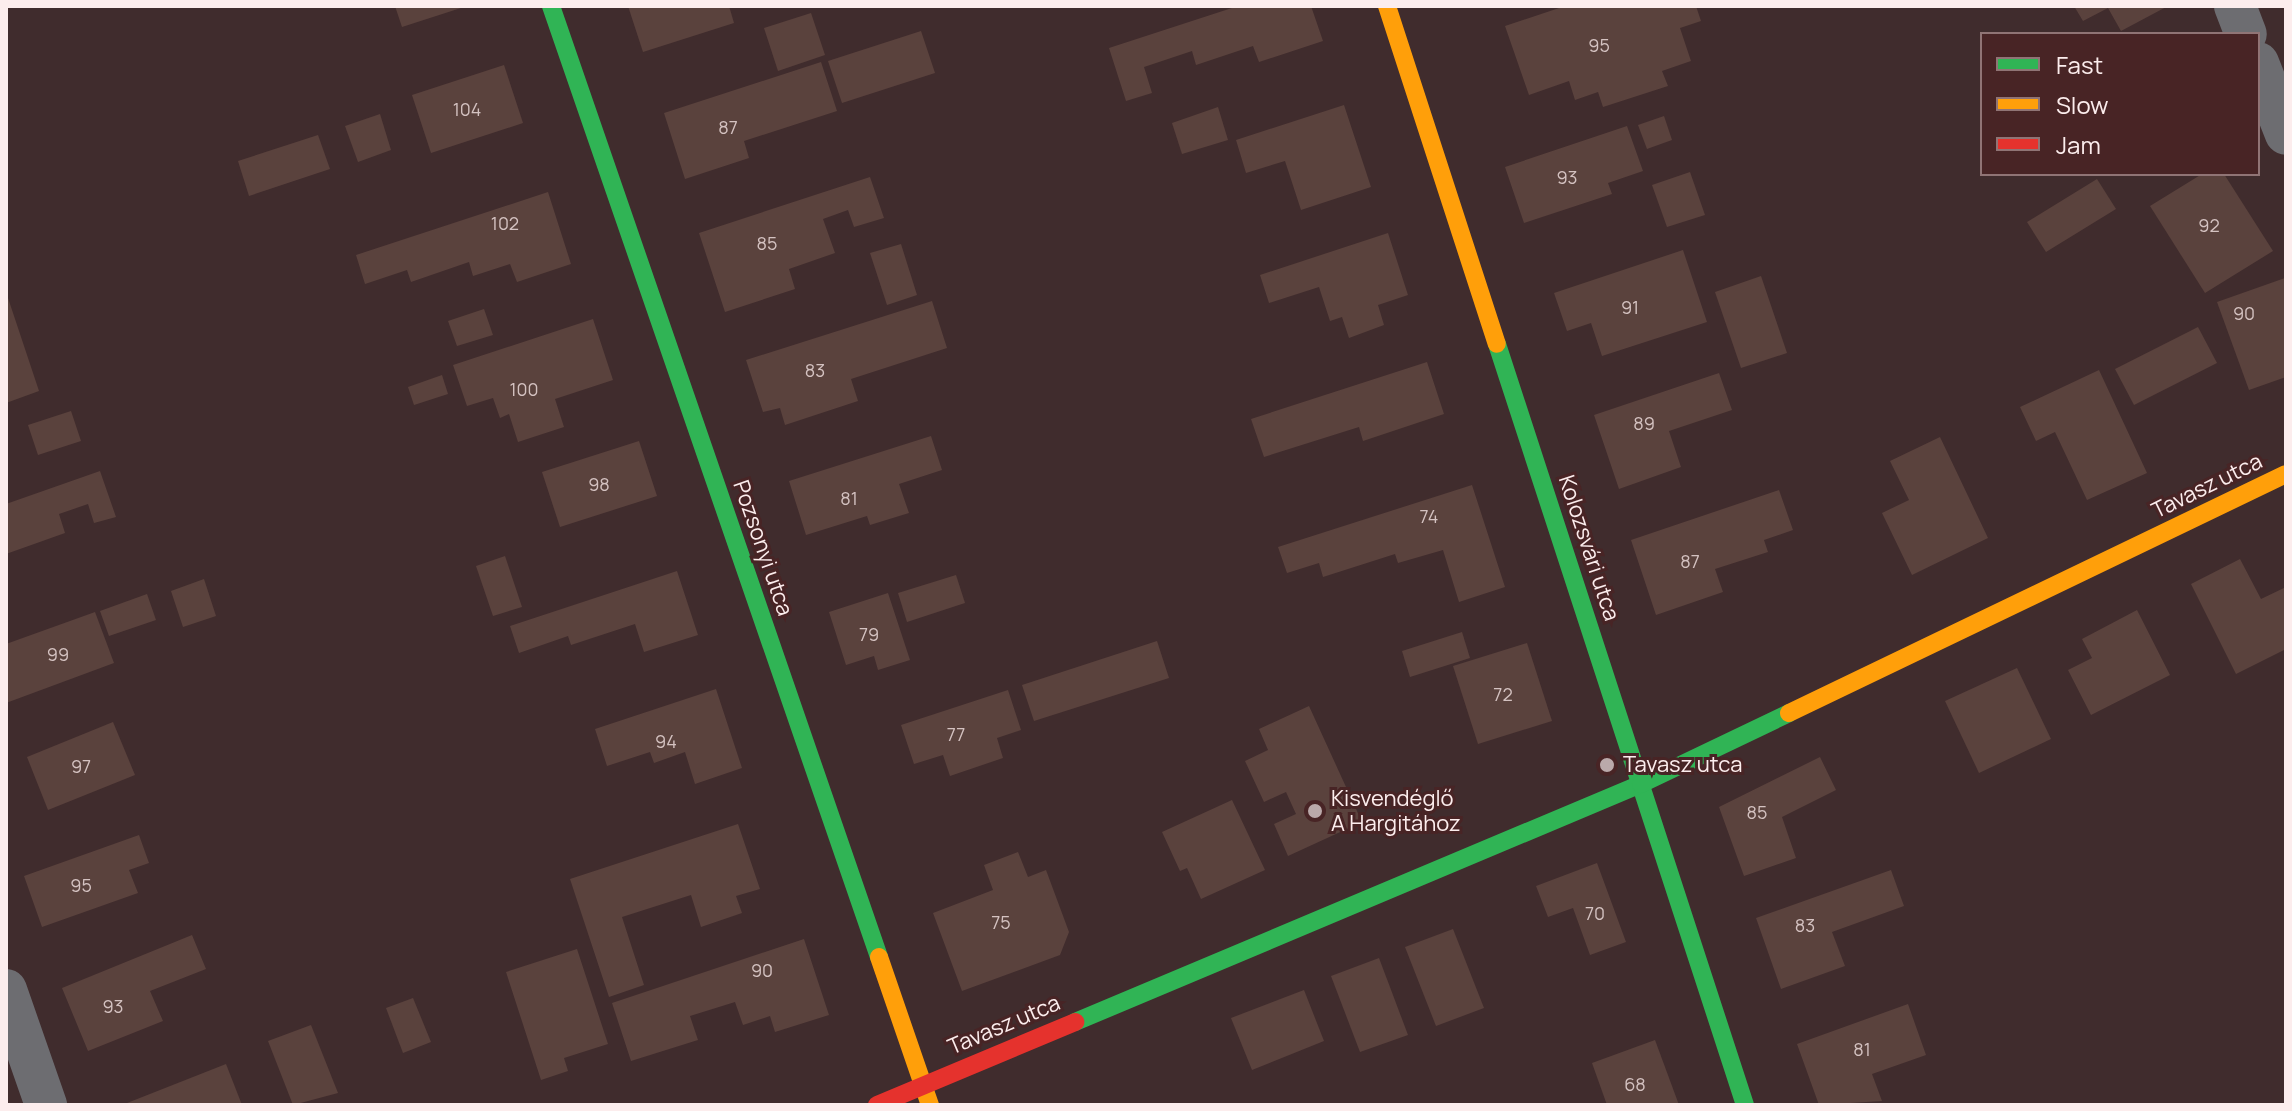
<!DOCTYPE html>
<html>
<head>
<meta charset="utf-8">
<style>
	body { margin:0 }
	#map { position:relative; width:2292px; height:1111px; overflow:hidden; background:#402c2d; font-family:Manrope,sans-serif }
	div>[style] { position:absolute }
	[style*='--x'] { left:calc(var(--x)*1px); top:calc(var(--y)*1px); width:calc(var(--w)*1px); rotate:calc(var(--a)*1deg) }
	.building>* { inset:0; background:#5a423d }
	.street>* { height:42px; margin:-21px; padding:0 21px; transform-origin:21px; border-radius:21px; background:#6d6d71 }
	.fast>* { height:18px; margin:-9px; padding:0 9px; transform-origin:9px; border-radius:9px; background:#30b455 }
	.slow>* { height:18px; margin:-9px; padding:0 9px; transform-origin:9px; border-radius:9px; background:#ff9f0a }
	.jam>* { height:18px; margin:-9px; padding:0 9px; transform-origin:9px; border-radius:9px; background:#e5322d }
	.dots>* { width:22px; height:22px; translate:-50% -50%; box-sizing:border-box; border:4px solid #482425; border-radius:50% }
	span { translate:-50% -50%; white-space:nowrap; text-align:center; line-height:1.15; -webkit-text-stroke:6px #482425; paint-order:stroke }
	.number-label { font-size:18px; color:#d4c2c1 }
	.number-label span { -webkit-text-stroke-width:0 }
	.street-label { font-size:22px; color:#fceded }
	.poi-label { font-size:22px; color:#fceded }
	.left { translate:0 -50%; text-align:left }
	.frame { position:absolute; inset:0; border:8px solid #fceded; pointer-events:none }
	.legend { position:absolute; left:1980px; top:32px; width:280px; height:144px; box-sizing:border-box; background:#482425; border:2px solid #907475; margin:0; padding:10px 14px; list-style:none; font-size:24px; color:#fceded }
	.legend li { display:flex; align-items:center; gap:16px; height:40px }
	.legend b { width:40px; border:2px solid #907475 }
</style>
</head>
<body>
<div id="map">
	<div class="building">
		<div style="clip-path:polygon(395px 6px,464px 6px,464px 7px,402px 27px)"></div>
		<div style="clip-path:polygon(628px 6px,729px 6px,734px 23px,643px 52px)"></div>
		<div style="clip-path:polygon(1238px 6px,1311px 6px,1323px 41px,1259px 62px,1253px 46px,1196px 65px,1192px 51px,1144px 67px,1152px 93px,1126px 101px,1109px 48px)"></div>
		<div style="clip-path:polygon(1565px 6px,1696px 6px,1701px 21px,1680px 28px,1691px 61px,1662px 71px,1668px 86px,1603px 107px,1598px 92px,1575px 100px,1569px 81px,1529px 95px,1505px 26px)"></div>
		<div style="clip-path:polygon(2074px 6px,2168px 6px,2121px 31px,2108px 8px,2083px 21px)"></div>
		<div style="clip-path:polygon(811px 13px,825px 55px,778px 71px,764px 28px)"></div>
		<div style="clip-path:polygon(921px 31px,935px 73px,842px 103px,828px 61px)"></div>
		<div style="clip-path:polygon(821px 62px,837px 111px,744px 141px,749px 158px,685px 179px,664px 113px)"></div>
		<div style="clip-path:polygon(504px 65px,523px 123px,431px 153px,412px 95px)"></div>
		<div style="clip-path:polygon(1344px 105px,1371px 187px,1301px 210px,1285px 161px,1246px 173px,1236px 140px)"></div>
		<div style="clip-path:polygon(1218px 107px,1228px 140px,1182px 154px,1172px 123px)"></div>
		<div style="clip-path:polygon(380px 114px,391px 150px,358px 162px,345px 126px)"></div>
		<div style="clip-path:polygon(1664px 116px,1672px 140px,1647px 149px,1638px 125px)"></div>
		<div style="clip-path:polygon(1627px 126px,1643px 171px,1608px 183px,1612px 194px,1524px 223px,1505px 167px)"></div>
		<div style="clip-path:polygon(318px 135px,330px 169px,249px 196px,238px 161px)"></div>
		<div style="clip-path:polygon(1690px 172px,1705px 215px,1667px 227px,1652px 185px)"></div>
		<div style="clip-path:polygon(2202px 174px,2224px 174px,2273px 251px,2205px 293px,2150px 206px)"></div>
		<div style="clip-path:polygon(870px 177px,884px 218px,854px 227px,848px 210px,823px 219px,835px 253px,789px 269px,795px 289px,725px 312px,699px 233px)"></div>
		<div style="clip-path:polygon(2097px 179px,2116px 209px,2046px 252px,2027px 222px)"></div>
		<div style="clip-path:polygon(548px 192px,571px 264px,517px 282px,510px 264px,473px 276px,469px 262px,411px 282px,407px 270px,365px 284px,356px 255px)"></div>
		<div style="clip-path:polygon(1388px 233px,1408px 295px,1378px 305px,1384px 325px,1349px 338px,1342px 317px,1330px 321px,1319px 287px,1269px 303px,1260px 275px)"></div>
		<div style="clip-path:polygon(901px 244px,917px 295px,887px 305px,870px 253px)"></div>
		<div style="clip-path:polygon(1683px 250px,1707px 322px,1602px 356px,1591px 323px,1567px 331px,1554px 293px)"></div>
		<div style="clip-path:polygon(1761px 276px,1787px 353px,1741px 368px,1715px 292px)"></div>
		<div style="clip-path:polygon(2285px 278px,2286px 377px,2249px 390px,2217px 302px)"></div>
		<div style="clip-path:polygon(6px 292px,39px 391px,6px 403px)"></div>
		<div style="clip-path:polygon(932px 301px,947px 348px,851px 379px,858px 401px,785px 425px,780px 408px,763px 412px,746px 360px)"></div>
		<div style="clip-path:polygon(484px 309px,493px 335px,457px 346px,448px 321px)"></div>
		<div style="clip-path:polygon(593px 319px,613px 380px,555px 399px,564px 427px,518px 442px,509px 414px,500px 418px,493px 398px,467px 406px,453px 365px)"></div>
		<div style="clip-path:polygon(2198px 327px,2217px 363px,2134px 405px,2115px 369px)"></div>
		<div style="clip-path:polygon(1427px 362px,1444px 414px,1363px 441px,1359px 427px,1264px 457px,1251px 419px)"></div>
		<div style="clip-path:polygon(2099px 370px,2147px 473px,2087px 500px,2055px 432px,2036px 441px,2020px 407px)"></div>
		<div style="clip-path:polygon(1719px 373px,1732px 410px,1669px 431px,1681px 467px,1619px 489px,1594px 415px)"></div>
		<div style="clip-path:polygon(442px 375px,448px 394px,414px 405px,408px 387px)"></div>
		<div style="clip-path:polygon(71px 411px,81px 441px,38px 455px,28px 425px)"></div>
		<div style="clip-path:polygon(931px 436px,942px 470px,899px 484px,909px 513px,870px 525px,867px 516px,806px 535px,789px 481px)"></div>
		<div style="clip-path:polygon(1940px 437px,1988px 538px,1912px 575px,1882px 513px,1909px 500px,1890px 461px)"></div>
		<div style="clip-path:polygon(639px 441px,657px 496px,560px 527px,542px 472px)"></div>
		<div style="clip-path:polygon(100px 471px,116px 517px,94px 523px,88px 504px,59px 514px,65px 533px,6px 554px,6px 504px)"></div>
		<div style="clip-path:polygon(1472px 485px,1505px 587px,1459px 602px,1443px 550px,1398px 563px,1395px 554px,1323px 577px,1319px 563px,1287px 573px,1278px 547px)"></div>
		<div style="clip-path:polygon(1779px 490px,1793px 530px,1764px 540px,1768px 552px,1715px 569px,1723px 592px,1656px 615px,1631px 540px)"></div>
		<div style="clip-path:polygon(505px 556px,522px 607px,493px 616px,476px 566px)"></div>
		<div style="clip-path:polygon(2240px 559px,2261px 599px,2286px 587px,2286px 649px,2236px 674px,2191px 584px)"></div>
		<div style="clip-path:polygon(677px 571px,698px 635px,644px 652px,635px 624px,571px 645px,568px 636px,519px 653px,510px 626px)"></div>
		<div style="clip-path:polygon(956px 575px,965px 603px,907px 622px,898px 593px)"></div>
		<div style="clip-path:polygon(204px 579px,216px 616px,183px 627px,171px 591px)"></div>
		<div style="clip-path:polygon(888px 593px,910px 660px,878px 670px,874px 656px,846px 665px,829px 612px)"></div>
		<div style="clip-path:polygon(147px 594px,156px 620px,109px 636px,100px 611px)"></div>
		<div style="clip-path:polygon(2137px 610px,2170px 675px,2091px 715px,2068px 670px,2092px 658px,2082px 639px)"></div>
		<div style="clip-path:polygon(95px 612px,114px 663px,6px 703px,6px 644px)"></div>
		<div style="clip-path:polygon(1462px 632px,1470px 658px,1410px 677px,1402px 651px)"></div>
		<div style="clip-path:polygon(1157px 641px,1169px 678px,1034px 721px,1022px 685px)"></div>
		<div style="clip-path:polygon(1527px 643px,1552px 721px,1478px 744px,1453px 666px)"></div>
		<div style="clip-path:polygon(2017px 668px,2051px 739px,1979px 773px,1945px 701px)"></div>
		<div style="clip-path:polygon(716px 689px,742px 768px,695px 784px,685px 752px,654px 763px,650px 752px,607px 766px,595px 729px)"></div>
		<div style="clip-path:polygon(1008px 690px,1021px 730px,997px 738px,1003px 758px,950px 776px,943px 755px,914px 764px,901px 725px)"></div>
		<div style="clip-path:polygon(1309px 706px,1362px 822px,1288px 856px,1274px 824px,1296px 814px,1286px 792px,1264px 802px,1245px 761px,1268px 750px,1259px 729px)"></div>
		<div style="clip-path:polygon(113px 722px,135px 775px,48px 810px,27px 757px)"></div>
		<div style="clip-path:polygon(1820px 757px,1836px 790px,1782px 817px,1796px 858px,1744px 876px,1719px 807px)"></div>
		<div style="clip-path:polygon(1232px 800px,1265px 870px,1201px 899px,1187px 868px,1180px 871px,1162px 832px)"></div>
		<div style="clip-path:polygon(738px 824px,760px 889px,736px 896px,742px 913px,701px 927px,691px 895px,622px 917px,644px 985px,609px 997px,570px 879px)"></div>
		<div style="clip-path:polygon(139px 835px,149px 863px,129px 870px,138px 893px,42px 927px,24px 876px)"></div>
		<div style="clip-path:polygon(1018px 852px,1028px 877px,1046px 870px,1069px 932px,1060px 955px,962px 991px,933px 913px,993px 890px,984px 865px)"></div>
		<div style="clip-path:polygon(1597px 863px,1626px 942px,1590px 955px,1573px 908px,1548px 917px,1536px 886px)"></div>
		<div style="clip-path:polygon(1891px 870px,1904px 906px,1832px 932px,1845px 966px,1781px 989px,1756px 918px)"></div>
		<div style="clip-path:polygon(1453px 929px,1484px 1008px,1436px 1026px,1405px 947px)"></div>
		<div style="clip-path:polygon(192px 935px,206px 969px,150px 991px,163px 1021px,88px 1051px,62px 988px)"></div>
		<div style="clip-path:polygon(804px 939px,829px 1015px,775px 1032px,770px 1016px,743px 1025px,735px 1002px,690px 1016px,698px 1040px,631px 1061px,612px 1003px)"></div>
		<div style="clip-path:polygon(577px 949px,608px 1044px,564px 1058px,568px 1071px,541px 1080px,506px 972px)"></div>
		<div style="clip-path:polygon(1379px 958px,1408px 1035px,1360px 1052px,1331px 976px)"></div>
		<div style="clip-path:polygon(1304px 990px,1324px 1041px,1252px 1070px,1231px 1018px)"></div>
		<div style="clip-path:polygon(413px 998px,431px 1042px,403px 1053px,386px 1008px)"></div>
		<div style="clip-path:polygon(1908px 1004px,1926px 1055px,1872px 1074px,1882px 1101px,1819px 1105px,1797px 1044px)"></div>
		<div style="clip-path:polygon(311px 1025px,338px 1093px,293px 1105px,268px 1041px)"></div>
		<div style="clip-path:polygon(1655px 1040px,1679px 1105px,1607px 1105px,1592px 1063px)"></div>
		<div style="clip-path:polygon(226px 1064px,242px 1105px,122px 1105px)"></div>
	</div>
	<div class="street">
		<div style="--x:2235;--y:6;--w:30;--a:69"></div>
		<div style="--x:2258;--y:63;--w:76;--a:68.5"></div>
		<div style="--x:6;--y:990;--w:122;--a:70.8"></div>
	</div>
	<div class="fast">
		<div style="--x:551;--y:6;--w:1006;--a:70.97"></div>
		<div style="--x:1497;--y:344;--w:800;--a:71.95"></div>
		<div style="--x:1075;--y:1022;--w:614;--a:-22.81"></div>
		<div style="--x:1641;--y:784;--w:164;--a:-25.6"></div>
	</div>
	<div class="slow">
		<div style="--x:1387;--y:6;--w:355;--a:72"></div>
		<div style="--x:1789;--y:713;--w:551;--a:-25.68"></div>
		<div style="--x:879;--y:957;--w:157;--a:71"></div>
	</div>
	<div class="jam">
		<div style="--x:877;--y:1105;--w:215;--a:-22.7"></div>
	</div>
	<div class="dots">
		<div style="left:1607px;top:765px;background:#baa9aa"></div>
		<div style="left:1315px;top:811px;background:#baa9aa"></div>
	</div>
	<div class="number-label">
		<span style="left:1599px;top:45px">95</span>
		<span style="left:467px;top:109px">104</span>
		<span style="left:728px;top:127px">87</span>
		<span style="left:1567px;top:177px">93</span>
		<span style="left:505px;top:223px">102</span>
		<span style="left:2209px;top:225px">92</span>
		<span style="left:767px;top:243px">85</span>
		<span style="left:1630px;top:307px">91</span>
		<span style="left:2244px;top:313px">90</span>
		<span style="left:815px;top:370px">83</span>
		<span style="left:524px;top:389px">100</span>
		<span style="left:1644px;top:423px">89</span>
		<span style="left:599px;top:484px">98</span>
		<span style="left:849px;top:498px">81</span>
		<span style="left:1429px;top:516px">74</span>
		<span style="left:1690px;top:561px">87</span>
		<span style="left:869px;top:634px">79</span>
		<span style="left:58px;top:654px">99</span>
		<span style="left:1503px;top:694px">72</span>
		<span style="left:956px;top:734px">77</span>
		<span style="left:666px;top:741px">94</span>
		<span style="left:81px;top:766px">97</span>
		<span style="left:1757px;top:812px">85</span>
		<span style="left:81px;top:885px">95</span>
		<span style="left:1595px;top:913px">70</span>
		<span style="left:1001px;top:922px">75</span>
		<span style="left:1805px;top:925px">83</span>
		<span style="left:762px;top:970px">90</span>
		<span style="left:113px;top:1006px">93</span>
		<span style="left:1862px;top:1049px">81</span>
		<span style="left:1635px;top:1084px">68</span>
	</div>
	<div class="street-label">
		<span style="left:2207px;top:486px;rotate:-26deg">Tavasz utca</span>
		<span style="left:763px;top:548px;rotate:71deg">Pozsonyi utca</span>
		<span style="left:1589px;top:548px;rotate:72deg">Kolozsvári utca</span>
		<span style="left:1004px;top:1025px;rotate:-23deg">Tavasz utca</span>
	</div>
	<div class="poi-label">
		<span class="left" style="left:1623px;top:765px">Tavasz utca</span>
		<span class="left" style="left:1331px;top:811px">Kisvendéglő<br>A Hargitához</span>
	</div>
	<div class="frame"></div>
	<ul class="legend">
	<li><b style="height:10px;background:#30b455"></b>Fast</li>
	<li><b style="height:10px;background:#ff9f0a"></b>Slow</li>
	<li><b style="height:10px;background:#e5322d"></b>Jam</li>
	</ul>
</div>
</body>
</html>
